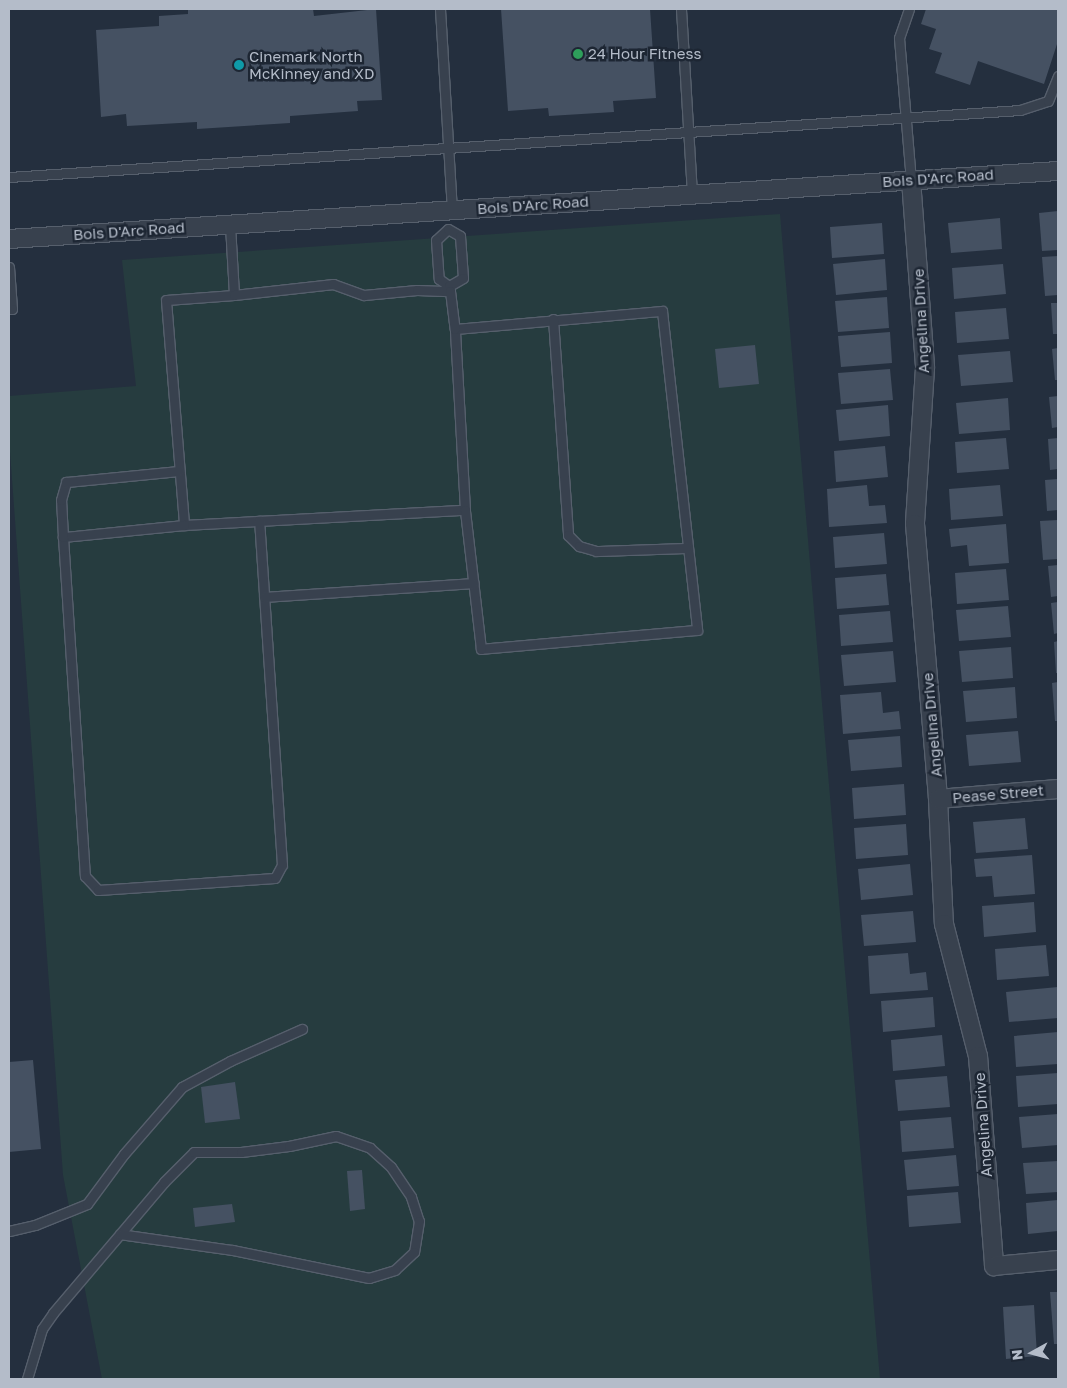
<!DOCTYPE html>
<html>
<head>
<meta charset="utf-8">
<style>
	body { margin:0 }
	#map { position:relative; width:1067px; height:1388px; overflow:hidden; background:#242f3e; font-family:"Golos Text",sans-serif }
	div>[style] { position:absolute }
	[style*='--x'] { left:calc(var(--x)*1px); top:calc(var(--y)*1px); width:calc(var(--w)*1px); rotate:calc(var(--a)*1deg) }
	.green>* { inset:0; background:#263c3f }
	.building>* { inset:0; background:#455162 }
	.roads { filter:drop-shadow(1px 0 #565f6c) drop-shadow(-1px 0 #565f6c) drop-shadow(0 1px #565f6c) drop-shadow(0 -1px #565f6c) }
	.service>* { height:9px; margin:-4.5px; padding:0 4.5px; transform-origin:4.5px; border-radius:4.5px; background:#38414e }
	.minor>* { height:18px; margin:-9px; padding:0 9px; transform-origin:9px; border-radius:9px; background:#38414e }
	.dots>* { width:14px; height:14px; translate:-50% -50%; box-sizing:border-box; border:2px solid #1d2633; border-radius:50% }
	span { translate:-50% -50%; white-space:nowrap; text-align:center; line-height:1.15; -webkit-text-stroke:5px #1d2633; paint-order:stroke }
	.poi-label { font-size:15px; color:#b4bcc9 }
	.left { translate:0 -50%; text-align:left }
	.street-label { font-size:15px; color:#b4bcc9 }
	.frame { position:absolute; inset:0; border:10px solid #b4bcc9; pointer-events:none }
	.north { position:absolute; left:1007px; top:1328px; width:50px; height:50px; -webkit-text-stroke:4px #1d2633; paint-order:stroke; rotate:263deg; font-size:14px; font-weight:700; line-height:20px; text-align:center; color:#b4bcc9 }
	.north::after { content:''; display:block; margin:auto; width:18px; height:22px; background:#b4bcc9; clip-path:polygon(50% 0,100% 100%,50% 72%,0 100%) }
</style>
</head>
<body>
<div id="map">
	<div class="green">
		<div style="clip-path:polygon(780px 214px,880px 1379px,102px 1379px,63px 1175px,9px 438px,9px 396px,136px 386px,122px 260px)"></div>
	</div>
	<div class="building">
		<div style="clip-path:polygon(188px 9px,313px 9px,314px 16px,376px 9px,382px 100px,357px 101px,358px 111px,290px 116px,290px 123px,197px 129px,197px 122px,127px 126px,126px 114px,101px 117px,96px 30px,159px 26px,159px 16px,188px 14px)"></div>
		<div style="clip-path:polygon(501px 9px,650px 9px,656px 98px,613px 101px,614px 112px,549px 116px,548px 108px,508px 111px)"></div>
		<div style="clip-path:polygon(926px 9px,1058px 9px,1058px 41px,1044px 84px,978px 61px,970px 85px,935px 73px,942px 53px,929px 49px,936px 29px,921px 24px)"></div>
		<div style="clip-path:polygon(1058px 211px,1058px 250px,1042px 251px,1039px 213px)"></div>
		<div style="clip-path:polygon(1000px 218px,1002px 249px,951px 253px,948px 223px)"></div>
		<div style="clip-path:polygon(882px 223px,884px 254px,832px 258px,830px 227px)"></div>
		<div style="clip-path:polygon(1058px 256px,1058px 295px,1045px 296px,1042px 257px)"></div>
		<div style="clip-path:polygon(885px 259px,887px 290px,836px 295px,833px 264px)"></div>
		<div style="clip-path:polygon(1003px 264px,1006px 294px,954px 299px,952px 268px)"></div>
		<div style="clip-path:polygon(887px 297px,889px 328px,838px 332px,835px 301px)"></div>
		<div style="clip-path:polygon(1051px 303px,1058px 303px,1058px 334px,1053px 334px)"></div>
		<div style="clip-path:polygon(1006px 308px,1009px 339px,957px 343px,955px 312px)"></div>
		<div style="clip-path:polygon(890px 332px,892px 363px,841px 367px,838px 336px)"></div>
		<div style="clip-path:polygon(755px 345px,759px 384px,719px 388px,715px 349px)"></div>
		<div style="clip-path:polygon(1058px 348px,1058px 380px,1055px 380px,1052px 349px)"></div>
		<div style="clip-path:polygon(1010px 351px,1013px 382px,961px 386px,958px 355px)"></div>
		<div style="clip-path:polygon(890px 369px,893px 400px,841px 404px,838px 373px)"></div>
		<div style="clip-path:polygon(1058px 396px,1058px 427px,1052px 428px,1049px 397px)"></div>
		<div style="clip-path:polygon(1008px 398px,1010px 430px,959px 434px,956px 403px)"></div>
		<div style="clip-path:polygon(888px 405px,890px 436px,839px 441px,836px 410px)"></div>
		<div style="clip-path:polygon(1006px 438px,1009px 469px,957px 473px,955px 442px)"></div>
		<div style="clip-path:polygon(1058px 438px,1058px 469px,1050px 470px,1048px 439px)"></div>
		<div style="clip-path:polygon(885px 446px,888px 477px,836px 482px,834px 451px)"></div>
		<div style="clip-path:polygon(1058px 479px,1058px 510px,1047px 511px,1045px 480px)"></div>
		<div style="clip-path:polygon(867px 485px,869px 506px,885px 505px,887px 523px,829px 527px,827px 489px)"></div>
		<div style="clip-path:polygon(1000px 485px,1003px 516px,951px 520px,949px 489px)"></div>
		<div style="clip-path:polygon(1058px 520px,1058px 559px,1043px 560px,1040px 521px)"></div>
		<div style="clip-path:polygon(1006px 524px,1009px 563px,969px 566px,967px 545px,951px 547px,949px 529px)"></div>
		<div style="clip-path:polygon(884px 533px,887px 564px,835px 568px,833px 537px)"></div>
		<div style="clip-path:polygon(1058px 565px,1058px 596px,1051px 597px,1048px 566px)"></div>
		<div style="clip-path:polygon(1006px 569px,1009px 600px,957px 604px,955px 573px)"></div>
		<div style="clip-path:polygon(886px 574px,889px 605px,837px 609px,835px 578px)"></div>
		<div style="clip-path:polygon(1058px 602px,1058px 633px,1054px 634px,1051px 603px)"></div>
		<div style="clip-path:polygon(1008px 606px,1011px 637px,959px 641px,956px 610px)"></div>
		<div style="clip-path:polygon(890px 611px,893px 642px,841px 646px,839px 615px)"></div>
		<div style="clip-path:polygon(1058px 641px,1058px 673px,1056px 673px,1054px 642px)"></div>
		<div style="clip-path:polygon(1011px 647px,1013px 678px,962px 682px,959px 651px)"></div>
		<div style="clip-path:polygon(893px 651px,896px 682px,844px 686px,841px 655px)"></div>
		<div style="clip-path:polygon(1058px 682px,1058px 721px,1055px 721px,1052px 683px)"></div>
		<div style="clip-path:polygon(1015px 687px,1017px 718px,966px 722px,963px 691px)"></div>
		<div style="clip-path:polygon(881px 692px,883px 713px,899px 711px,901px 729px,843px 734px,840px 695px)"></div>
		<div style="clip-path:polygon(1018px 731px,1021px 762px,969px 766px,966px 735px)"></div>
		<div style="clip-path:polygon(900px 736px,902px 767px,851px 771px,848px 740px)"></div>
		<div style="clip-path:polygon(904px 784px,906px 815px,854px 819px,852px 788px)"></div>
		<div style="clip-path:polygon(1025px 818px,1028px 849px,976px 853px,973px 822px)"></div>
		<div style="clip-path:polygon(906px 824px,908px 855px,856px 859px,854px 828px)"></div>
		<div style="clip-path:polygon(1032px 855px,1035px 894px,994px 897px,992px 876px,976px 877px,974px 859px)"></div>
		<div style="clip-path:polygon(910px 864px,913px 895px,861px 900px,858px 869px)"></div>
		<div style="clip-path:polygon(1034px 902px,1036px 932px,984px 937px,982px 906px)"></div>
		<div style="clip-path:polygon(913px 911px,916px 942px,864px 946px,861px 915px)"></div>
		<div style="clip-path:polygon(1046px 945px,1049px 976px,997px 980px,995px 949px)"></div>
		<div style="clip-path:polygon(908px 953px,910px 974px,926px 972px,928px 990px,870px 994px,868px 956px)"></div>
		<div style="clip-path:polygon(1058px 987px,1058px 1018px,1009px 1022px,1006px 992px)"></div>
		<div style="clip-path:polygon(933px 997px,935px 1027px,883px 1032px,881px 1001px)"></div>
		<div style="clip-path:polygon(1058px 1032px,1058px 1064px,1016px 1067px,1014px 1036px)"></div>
		<div style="clip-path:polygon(942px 1035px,945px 1066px,893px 1071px,891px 1040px)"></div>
		<div style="clip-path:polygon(33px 1060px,41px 1149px,9px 1152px,9px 1062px)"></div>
		<div style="clip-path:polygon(1058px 1073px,1058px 1104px,1018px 1107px,1016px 1076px)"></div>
		<div style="clip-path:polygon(947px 1076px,950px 1107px,898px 1111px,895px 1080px)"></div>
		<div style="clip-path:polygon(235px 1082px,240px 1119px,205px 1123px,201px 1087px)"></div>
		<div style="clip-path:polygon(1058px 1114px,1058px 1145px,1022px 1148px,1019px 1117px)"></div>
		<div style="clip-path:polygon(951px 1117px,954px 1148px,902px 1152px,900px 1121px)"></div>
		<div style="clip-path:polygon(956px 1155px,959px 1186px,907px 1190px,904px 1160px)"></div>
		<div style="clip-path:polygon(1058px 1161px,1058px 1192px,1026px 1194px,1023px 1163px)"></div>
		<div style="clip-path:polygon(362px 1170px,365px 1209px,350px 1211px,347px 1171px)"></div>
		<div style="clip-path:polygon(958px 1192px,961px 1223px,909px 1227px,907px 1196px)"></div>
		<div style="clip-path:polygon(1058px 1200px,1058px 1231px,1028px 1234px,1026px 1203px)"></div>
		<div style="clip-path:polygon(232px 1204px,235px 1222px,195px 1227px,193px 1208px)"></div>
		<div style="clip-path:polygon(1050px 1292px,1058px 1292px,1058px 1344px,1054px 1344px)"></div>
		<div style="clip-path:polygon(1034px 1305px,1037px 1356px,1006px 1359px,1003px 1307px)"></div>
	</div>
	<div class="roads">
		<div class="service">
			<div style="--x:440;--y:9;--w:201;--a:86.6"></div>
			<div style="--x:681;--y:9;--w:185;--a:86.6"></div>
			<div style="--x:909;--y:9;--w:31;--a:109"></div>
			<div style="--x:899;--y:38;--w:143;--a:85.2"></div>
			<div style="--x:9;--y:177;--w:1013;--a:-3.79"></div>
			<div style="--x:1020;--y:110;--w:29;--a:-18"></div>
			<div style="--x:1048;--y:101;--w:27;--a:-68"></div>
			<div style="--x:230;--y:225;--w:70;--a:86.7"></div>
			<div style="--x:234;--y:295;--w:68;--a:175.8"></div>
			<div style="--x:166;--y:300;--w:226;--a:85.4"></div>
			<div style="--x:184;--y:525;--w:281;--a:-3.1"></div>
			<div style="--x:465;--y:510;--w:181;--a:-93.2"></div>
			<div style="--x:455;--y:329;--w:208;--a:-5"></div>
			<div style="--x:662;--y:311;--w:321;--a:83.7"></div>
			<div style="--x:697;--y:630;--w:217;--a:175"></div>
			<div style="--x:481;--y:649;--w:140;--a:-96.6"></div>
			<div style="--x:448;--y:229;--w:16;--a:137"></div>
			<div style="--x:436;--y:240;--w:39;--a:86"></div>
			<div style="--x:439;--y:279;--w:12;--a:35"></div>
			<div style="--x:449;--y:286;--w:5;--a:79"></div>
			<div style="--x:448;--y:229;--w:14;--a:30"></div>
			<div style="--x:460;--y:236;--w:42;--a:85.9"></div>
			<div style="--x:463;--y:278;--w:16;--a:150"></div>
			<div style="--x:9;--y:267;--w:42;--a:85.9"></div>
			<div style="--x:12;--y:309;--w:3;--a:180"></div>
			<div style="--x:234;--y:295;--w:100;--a:-6.3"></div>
			<div style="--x:333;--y:284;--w:33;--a:20"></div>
			<div style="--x:364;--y:295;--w:53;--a:-5.4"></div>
			<div style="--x:417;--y:290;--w:33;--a:2"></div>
			<div style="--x:450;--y:291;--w:38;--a:83"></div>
			<div style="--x:553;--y:319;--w:217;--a:86"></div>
			<div style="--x:568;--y:535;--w:16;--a:45"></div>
			<div style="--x:579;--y:546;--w:18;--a:16"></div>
			<div style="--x:596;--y:551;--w:92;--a:-1.9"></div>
			<div style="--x:184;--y:525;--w:122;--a:174.3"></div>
			<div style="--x:63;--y:537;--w:340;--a:86.3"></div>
			<div style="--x:85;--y:876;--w:19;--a:47"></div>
			<div style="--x:98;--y:890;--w:177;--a:-3.9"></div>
			<div style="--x:275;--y:878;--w:15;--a:-62"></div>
			<div style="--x:282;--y:865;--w:345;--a:-93.8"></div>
			<div style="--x:63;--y:537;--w:37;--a:-93"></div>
			<div style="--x:61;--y:500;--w:19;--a:-74"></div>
			<div style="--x:66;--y:482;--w:114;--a:-5.6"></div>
			<div style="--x:264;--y:597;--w:210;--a:-3.8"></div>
			<div style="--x:9;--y:1231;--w:27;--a:-13"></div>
			<div style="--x:35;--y:1225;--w:56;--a:-22"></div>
			<div style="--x:87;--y:1204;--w:62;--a:-53.5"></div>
			<div style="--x:124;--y:1154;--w:89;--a:-49.1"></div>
			<div style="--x:182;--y:1087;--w:55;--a:-28.4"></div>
			<div style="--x:230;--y:1061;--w:79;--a:-24"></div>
			<div style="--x:27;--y:1379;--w:52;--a:-73.3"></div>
			<div style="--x:42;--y:1329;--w:19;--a:-55"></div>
			<div style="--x:53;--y:1313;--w:172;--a:-49.7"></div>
			<div style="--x:164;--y:1182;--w:42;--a:-45"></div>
			<div style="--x:194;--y:1152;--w:47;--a:0"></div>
			<div style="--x:241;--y:1152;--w:48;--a:-7.1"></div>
			<div style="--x:289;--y:1146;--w:48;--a:-12"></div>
			<div style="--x:336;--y:1136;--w:36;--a:19"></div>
			<div style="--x:370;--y:1148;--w:28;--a:42"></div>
			<div style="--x:391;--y:1167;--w:36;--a:56"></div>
			<div style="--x:411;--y:1197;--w:25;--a:72"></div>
			<div style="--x:419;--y:1221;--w:31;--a:99"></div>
			<div style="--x:414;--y:1252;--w:26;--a:137"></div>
			<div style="--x:395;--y:1270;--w:27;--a:163"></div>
			<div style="--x:369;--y:1278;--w:140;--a:-168.4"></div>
			<div style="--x:232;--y:1250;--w:113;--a:-171.9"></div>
		</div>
		<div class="minor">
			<div style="--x:911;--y:180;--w:189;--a:85.7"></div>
			<div style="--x:925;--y:368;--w:156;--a:93.7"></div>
			<div style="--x:915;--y:524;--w:276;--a:85.2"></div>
			<div style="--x:938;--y:799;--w:125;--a:87.3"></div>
			<div style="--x:944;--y:924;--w:136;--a:75.6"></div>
			<div style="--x:978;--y:1056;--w:211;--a:85.6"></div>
			<div style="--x:994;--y:1266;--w:64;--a:-5.4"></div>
			<div style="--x:9;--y:239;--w:1051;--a:-3.71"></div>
			<div style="--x:938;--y:799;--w:120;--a:-4.8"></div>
		</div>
	</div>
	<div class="dots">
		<div style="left:578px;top:54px;background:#2e9e5b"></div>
		<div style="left:239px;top:65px;background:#0f9aa8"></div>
	</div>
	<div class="poi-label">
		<span class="left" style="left:588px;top:54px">24 Hour Fitness</span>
		<span class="left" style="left:249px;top:65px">Cinemark North<br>McKinney and XD</span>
	</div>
	<div class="street-label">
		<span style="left:938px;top:178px;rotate:-4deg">Bois D'Arc Road</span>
		<span style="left:533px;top:205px;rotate:-4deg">Bois D'Arc Road</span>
		<span style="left:129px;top:231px;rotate:-4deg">Bois D'Arc Road</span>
		<span style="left:921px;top:321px;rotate:-93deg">Angelina Drive</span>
		<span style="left:932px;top:725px;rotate:-95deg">Angelina Drive</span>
		<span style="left:998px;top:794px;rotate:-5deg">Pease Street</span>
		<span style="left:983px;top:1125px;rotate:-94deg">Angelina Drive</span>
	</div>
	<div class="frame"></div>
	<div class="north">N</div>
</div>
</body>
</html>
